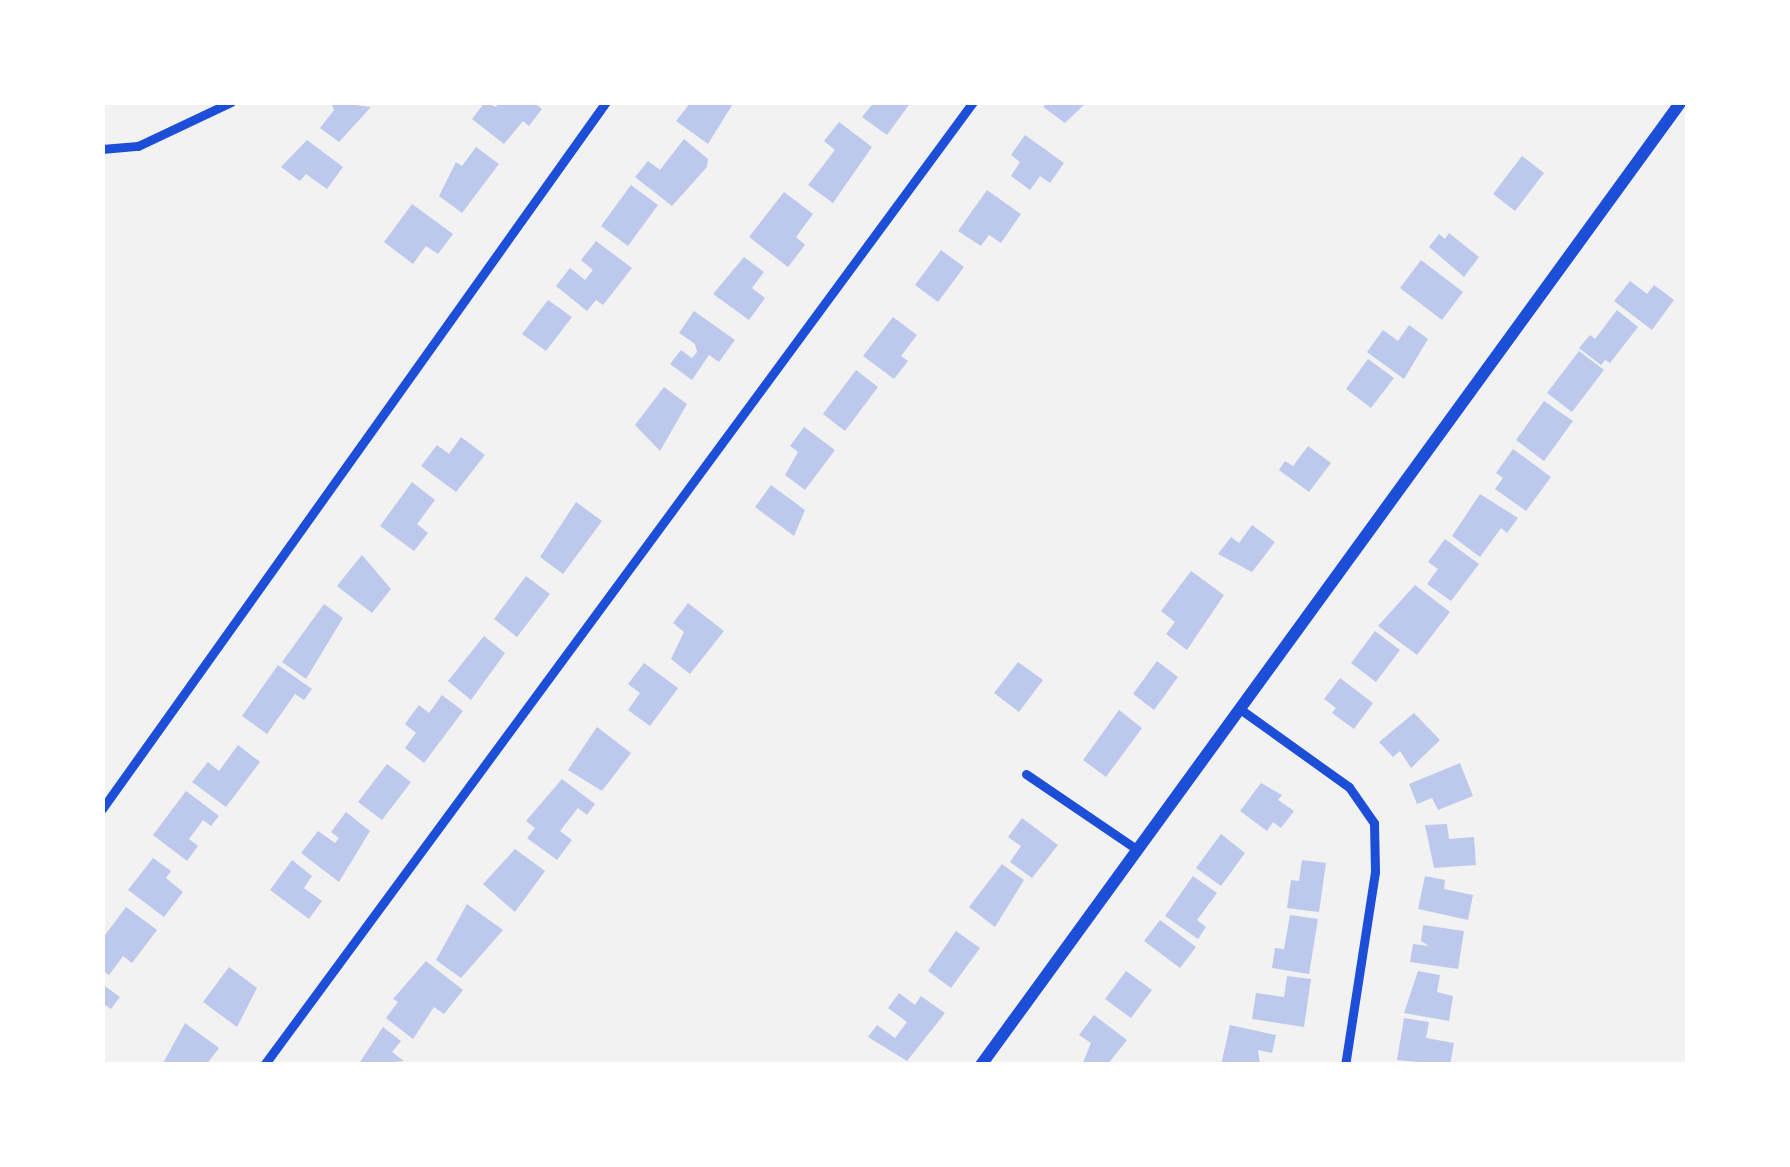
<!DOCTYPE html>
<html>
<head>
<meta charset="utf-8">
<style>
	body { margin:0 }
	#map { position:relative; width:1790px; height:1167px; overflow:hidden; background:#f2f2f2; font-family:"IBM Plex Sans",sans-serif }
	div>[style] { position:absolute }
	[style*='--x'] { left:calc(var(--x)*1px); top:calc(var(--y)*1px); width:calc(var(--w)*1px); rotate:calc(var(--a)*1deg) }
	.building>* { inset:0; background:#bdc9ec }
	.minor>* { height:9px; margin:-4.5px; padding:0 4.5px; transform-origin:4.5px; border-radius:4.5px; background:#1d4ed8 }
	.tertiary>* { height:12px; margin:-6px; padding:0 6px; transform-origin:6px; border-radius:6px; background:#1d4ed8 }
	span { translate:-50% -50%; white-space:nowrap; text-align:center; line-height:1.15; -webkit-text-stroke:9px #fff; paint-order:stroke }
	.frame { position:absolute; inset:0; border:105px solid #fff; pointer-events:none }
</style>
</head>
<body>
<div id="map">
	<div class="building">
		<div style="clip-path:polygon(331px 102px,371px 107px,339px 142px,320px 128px,334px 110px)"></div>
		<div style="clip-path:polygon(485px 102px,496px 107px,500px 102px,533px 102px,542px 109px,529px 126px,523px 121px,504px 144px,472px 119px)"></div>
		<div style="clip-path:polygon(691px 102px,734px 102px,708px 144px,676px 121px)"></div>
		<div style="clip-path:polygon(874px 102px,911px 102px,887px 135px,862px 117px)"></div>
		<div style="clip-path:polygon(1047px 102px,1087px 102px,1065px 123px,1043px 107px)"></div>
		<div style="clip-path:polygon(839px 122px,872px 147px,833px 203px,808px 185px,835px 150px,824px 141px)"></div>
		<div style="clip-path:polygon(1025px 135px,1064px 163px,1050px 183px,1040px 176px,1030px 190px,1011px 176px,1020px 162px,1011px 155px)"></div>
		<div style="clip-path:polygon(684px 139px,708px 159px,707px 167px,672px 206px,635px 177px,648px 161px,660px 170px)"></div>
		<div style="clip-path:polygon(307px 140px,343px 167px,327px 189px,306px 174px,300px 181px,281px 167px)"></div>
		<div style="clip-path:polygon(476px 147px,499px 164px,462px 213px,439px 196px,456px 162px,462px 166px)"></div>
		<div style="clip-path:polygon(1522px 156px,1544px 173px,1515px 211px,1493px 194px)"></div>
		<div style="clip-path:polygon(631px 185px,658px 205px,628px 246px,601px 226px)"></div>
		<div style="clip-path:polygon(987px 190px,1021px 214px,1001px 243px,989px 235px,981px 246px,958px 231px)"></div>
		<div style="clip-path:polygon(784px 192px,813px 214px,796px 237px,805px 245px,788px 267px,749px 237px)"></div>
		<div style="clip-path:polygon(412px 204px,453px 234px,438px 254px,426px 246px,413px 264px,384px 242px)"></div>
		<div style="clip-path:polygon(1449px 233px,1479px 257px,1464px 277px,1429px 247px,1439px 234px,1445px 239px)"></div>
		<div style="clip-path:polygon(596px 241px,632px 268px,603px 305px,596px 300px,587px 311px,556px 286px,570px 268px,585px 280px,593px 270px,581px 260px)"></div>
		<div style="clip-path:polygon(941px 250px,964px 267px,938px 302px,915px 285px)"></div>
		<div style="clip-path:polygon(744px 257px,764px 272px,752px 288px,765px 298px,749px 320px,713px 294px)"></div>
		<div style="clip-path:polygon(1421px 260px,1463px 292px,1442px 320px,1400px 288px)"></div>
		<div style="clip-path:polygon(1630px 281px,1647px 294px,1654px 285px,1674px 300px,1652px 330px,1614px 301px)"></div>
		<div style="clip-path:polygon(548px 300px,572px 317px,546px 351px,522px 334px)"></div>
		<div style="clip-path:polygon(1617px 310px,1638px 327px,1610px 363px,1605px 360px,1601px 365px,1579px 348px,1590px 335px,1595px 339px)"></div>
		<div style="clip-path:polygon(694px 311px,735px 340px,719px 362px,709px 355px,692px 380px,670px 364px,681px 350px,692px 358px,697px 352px,695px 344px,679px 333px)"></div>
		<div style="clip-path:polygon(893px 317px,917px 335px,901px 356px,908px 361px,894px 379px,863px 356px)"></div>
		<div style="clip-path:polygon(1409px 325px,1428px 339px,1404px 379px,1367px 352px,1383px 330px,1398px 341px)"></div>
		<div style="clip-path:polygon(1579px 351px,1604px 370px,1572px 412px,1547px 393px)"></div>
		<div style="clip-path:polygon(1368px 359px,1394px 378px,1371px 408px,1346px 389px)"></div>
		<div style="clip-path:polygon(856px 370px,878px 387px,845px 431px,823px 414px)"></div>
		<div style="clip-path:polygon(664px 387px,687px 404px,660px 451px,635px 425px)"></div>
		<div style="clip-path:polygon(1544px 401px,1573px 421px,1544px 461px,1516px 440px)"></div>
		<div style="clip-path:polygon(804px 427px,835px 450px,805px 490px,785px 475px,798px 452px,790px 446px)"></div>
		<div style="clip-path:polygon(461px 437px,485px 455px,456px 492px,421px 466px,437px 445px,449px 454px)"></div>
		<div style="clip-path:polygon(1308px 446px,1331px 463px,1309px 492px,1279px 470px,1285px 461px,1293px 466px)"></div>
		<div style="clip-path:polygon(1513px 449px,1551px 477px,1526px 511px,1495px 489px,1503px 478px,1496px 473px)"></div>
		<div style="clip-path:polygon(412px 482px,435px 500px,417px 524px,428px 533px,414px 551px,380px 526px)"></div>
		<div style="clip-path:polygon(771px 485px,805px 510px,794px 536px,755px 507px)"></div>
		<div style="clip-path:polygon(1480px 494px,1518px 518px,1507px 533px,1501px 528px,1480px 557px,1452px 536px)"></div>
		<div style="clip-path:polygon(576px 502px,602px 521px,563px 574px,540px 557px)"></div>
		<div style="clip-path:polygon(1252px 525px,1275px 542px,1252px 572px,1218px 554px,1231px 537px,1239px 543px)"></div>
		<div style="clip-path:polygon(1445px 539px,1479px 564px,1451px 601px,1427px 584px,1438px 569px,1428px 562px)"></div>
		<div style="clip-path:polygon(362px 555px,391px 589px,372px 613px,337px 586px)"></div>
		<div style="clip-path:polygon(1191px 571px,1224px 595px,1187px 650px,1166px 634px,1175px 622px,1161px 611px)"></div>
		<div style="clip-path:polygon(526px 576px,550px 594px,517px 637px,494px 619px)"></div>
		<div style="clip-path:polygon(1415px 585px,1450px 612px,1417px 655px,1378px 626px)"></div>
		<div style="clip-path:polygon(688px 603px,724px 631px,690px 674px,671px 659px,684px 632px,673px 623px)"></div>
		<div style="clip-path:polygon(324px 604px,343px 618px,306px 679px,282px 662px)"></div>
		<div style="clip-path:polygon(1375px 631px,1400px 650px,1376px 682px,1351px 663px)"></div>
		<div style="clip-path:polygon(484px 636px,505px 653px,471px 700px,448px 681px)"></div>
		<div style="clip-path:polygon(1157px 661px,1178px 677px,1154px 710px,1133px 694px)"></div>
		<div style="clip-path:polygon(1018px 662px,1043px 680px,1019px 712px,994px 693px)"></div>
		<div style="clip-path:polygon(644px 663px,678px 688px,650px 726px,628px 710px,640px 693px,628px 684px)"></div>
		<div style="clip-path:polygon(278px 665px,312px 689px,304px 700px,295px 694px,267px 734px,242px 716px)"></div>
		<div style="clip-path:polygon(1340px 678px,1373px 703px,1354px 729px,1332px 713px,1336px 708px,1324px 699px)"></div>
		<div style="clip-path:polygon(442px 695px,463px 711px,424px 763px,405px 748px,416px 733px,405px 724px,419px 705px,429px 713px)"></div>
		<div style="clip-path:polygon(1119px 710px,1142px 728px,1106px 777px,1083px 760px)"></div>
		<div style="clip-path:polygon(1414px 713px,1440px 740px,1411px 768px,1400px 751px,1393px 757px,1379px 742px)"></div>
		<div style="clip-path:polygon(597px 727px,631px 753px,602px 791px,568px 770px)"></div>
		<div style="clip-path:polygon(238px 745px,260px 762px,226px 807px,192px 782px,208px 762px,219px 771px)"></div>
		<div style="clip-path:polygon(1460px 763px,1473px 796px,1438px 810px,1432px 798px,1417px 804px,1409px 784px)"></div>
		<div style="clip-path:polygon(387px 764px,411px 782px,382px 820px,358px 802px)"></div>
		<div style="clip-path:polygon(562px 779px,595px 804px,587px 815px,578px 808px,560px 831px,572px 840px,557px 860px,527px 838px,535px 828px,526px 821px)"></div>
		<div style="clip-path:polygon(1261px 783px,1282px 795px,1278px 800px,1294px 811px,1281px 828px,1273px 822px,1267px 831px,1240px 811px)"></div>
		<div style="clip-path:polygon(186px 791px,219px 816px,211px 826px,203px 820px,189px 839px,198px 846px,187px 861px,153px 835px)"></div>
		<div style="clip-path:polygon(346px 812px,370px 831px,339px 882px,301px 853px,318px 831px,335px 843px,339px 838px,331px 832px)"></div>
		<div style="clip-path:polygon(1022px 818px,1058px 845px,1032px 878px,1010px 862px,1021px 846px,1008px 837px)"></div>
		<div style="clip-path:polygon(1447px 824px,1449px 839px,1474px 837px,1476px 865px,1434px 868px,1425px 825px)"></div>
		<div style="clip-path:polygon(1221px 834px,1245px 853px,1221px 886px,1196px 868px)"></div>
		<div style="clip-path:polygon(515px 849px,545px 871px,515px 912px,483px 884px)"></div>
		<div style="clip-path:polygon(153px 858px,171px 871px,166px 878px,183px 892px,164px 917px,128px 890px)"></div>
		<div style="clip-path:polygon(292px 860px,312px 876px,304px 888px,322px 901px,309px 919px,270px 890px)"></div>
		<div style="clip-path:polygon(1302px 860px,1326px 863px,1319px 912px,1287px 908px,1291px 880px,1299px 881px)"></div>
		<div style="clip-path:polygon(1002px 864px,1024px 880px,995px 927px,969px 907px)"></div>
		<div style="clip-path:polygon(1193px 876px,1217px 893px,1197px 920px,1206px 927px,1198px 939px,1165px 916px)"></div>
		<div style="clip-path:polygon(1425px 876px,1445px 880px,1444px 889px,1473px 895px,1468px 920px,1418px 909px)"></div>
		<div style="clip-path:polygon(467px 904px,503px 930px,461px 978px,436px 960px)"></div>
		<div style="clip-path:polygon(126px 907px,157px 930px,132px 963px,123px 956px,109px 975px,102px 970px,102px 939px)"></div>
		<div style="clip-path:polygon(1290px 915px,1318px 919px,1309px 974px,1272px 968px,1275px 948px,1284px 949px)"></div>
		<div style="clip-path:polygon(1160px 920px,1196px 947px,1180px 968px,1144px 941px)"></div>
		<div style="clip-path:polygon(1423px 925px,1464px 931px,1458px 969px,1410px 962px,1413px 944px,1429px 946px,1421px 941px)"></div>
		<div style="clip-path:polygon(956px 931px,980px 948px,951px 988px,928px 971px)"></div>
		<div style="clip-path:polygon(426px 961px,463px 990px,444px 1014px,434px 1007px,413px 1039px,386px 1018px,398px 1002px,393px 999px)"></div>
		<div style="clip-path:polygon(229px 967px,257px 988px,237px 1027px,203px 1002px)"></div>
		<div style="clip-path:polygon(1126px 971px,1152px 990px,1131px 1018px,1105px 999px)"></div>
		<div style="clip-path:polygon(1418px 971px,1440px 975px,1437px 992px,1453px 996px,1449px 1021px,1404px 1013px)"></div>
		<div style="clip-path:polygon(1287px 976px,1311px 979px,1304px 1027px,1252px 1019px,1256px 993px,1284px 997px)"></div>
		<div style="clip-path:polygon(102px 984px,120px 997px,111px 1009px,102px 1003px)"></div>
		<div style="clip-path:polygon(899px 993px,915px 1005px,921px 996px,945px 1013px,907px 1061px,868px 1037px,877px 1025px,895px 1038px,907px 1022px,888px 1008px)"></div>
		<div style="clip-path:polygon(1094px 1015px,1127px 1040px,1107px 1065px,1082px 1065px,1091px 1043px,1079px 1035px)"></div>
		<div style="clip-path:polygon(1404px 1018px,1429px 1022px,1426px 1038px,1454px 1043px,1450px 1065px,1397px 1060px)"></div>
		<div style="clip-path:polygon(185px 1023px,219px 1048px,206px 1065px,162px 1065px)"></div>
		<div style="clip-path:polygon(1230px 1025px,1276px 1035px,1272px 1053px,1258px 1050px,1260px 1065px,1221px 1065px)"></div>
		<div style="clip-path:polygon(383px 1027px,401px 1041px,392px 1052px,404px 1061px,358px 1065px)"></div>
	</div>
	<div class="minor">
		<div style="--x:102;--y:149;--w:36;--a:-5"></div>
		<div style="--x:138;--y:146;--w:103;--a:-25.3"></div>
		<div style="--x:1240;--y:709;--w:134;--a:35.6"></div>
		<div style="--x:1349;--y:787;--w:44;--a:55.2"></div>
		<div style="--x:1374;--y:823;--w:49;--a:88.8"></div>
		<div style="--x:1375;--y:872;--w:195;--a:98.8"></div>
		<div style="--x:1026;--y:774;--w:135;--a:34.2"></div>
		<div style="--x:102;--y:809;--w:868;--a:-54.52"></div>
		<div style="--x:264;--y:1065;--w:1196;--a:-53.64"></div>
	</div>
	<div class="tertiary">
		<div style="--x:981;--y:1065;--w:1191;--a:-53.99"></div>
	</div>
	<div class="frame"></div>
</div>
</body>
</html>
